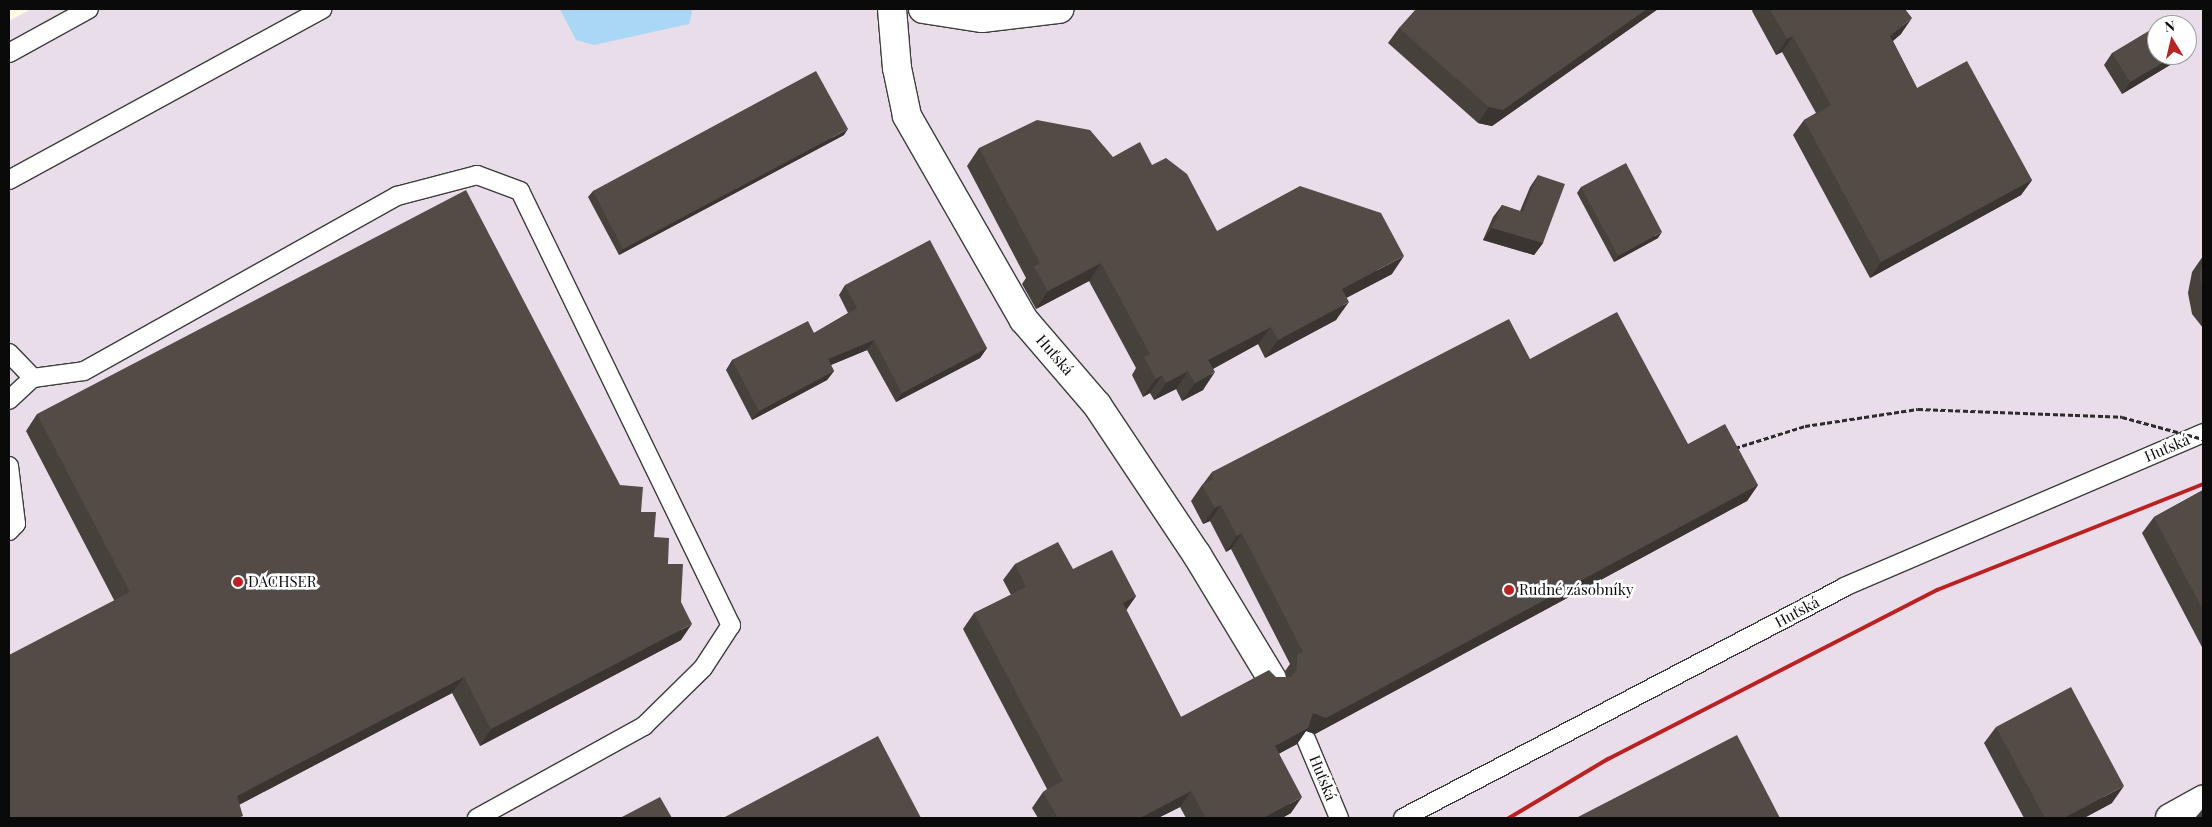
<!DOCTYPE html>
<html>
<head>
<meta charset="utf-8">
<style>
	body { margin:0 }
	#map { position:relative; width:2212px; height:827px; overflow:hidden; background:#fffbe7; font-family:"Playfair Display",serif }
	div>[style] { position:absolute }
	[style*='--x'] { left:calc(var(--x)*1px); top:calc(var(--y)*1px); width:calc(var(--w)*1px); rotate:calc(var(--a)*1deg) }
	.industrial>* { inset:0; background:#e9ddea }
	.water>* { inset:0; background:#abd7f7 }
	.roads { filter:drop-shadow(1px 0 #3d3d3d) drop-shadow(-1px 0 #3d3d3d) drop-shadow(0 1px #3d3d3d) drop-shadow(0 -1px #3d3d3d) }
	.service>* { height:18px; margin:-9px; padding:0 9px; transform-origin:9px; border-radius:9px; background:#fff }
	.minor>* { height:28px; margin:-14px; padding:0 14px; transform-origin:14px; border-radius:14px; background:#fff }
	.rail>* { height:4px; margin:-2px; padding:0 2px; transform-origin:2px; border-radius:2px; background:#bc2121 }
	.path-bridge>* { height:3px; margin-top:-1.5px; transform-origin:0; background:repeating-linear-gradient(90deg,#2c2c2c 0 5px,transparent 0 7.5px) }
	.wall>* { inset:0; background:#47413c }
	.shaded-wall>* { inset:0; background:#3a3531 }
	.building>* { inset:0; background:#534c46 }
	.dots>* { width:14px; height:14px; translate:-50% -50%; box-sizing:border-box; border:2px solid #fff; border-radius:50% }
	span { translate:-50% -50%; white-space:nowrap; text-align:center; line-height:1.15; -webkit-text-stroke:5px #fff; paint-order:stroke }
	.street-label { font-size:15px; color:#0a0a0a }
	.poi-label { font-size:15px; color:#0a0a0a }
	.left { translate:0 -50%; text-align:left }
	.frame { position:absolute; inset:0; border:10px solid #0a0a0a; pointer-events:none }
	.north { position:absolute; left:2147px; top:15px; width:50px; height:50px; box-sizing:border-box; background:#fff; border:1px solid #9d9d9d; border-radius:50%; rotate:351deg; font-size:14px; font-weight:700; line-height:20px; text-align:center; color:#0a0a0a }
	.north::after { content:''; display:block; margin:auto; width:18px; height:22px; background:#bc2121; clip-path:polygon(50% 0,100% 100%,50% 72%,0 100%) }
</style>
</head>
<body>
<div id="map">
	<div class="industrial">
		<div style="clip-path:polygon(evenodd,31px 9px,2203px 9px,2203px 818px,9px 818px,9px 21px,31px 9px,2157px 25px,2187px 25px,2187px 55px,2157px 55px,2157px 25px)"></div>
	</div>
	<div class="water">
		<div style="clip-path:polygon(560px 9px,691px 9px,692px 13px,689px 24px,594px 45px,576px 40px)"></div>
	</div>
	<div class="roads">
		<div class="service">
			<div style="--x:9;--y:53;--w:91;--a:-28.8"></div>
			<div style="--x:9;--y:180;--w:357;--a:-28.6"></div>
			<div style="--x:9;--y:353;--w:35;--a:46"></div>
			<div style="--x:33;--y:378;--w:51;--a:-7.8"></div>
			<div style="--x:84;--y:371;--w:359;--a:-29.2"></div>
			<div style="--x:397;--y:196;--w:83;--a:-14.7"></div>
			<div style="--x:477;--y:175;--w:46;--a:20.4"></div>
			<div style="--x:520;--y:191;--w:483;--a:64.1"></div>
			<div style="--x:731;--y:625;--w:51;--a:123.1"></div>
			<div style="--x:703;--y:668;--w:83;--a:135.5"></div>
			<div style="--x:644;--y:726;--w:191;--a:151.1"></div>
			<div style="--x:9;--y:400;--w:33;--a:-43"></div>
			<div style="--x:9;--y:466;--w:58;--a:83.1"></div>
			<div style="--x:16;--y:524;--w:10;--a:135"></div>
			<div style="--x:1306;--y:739;--w:86;--a:67.3"></div>
			<div style="--x:1403;--y:818;--w:498;--a:-27.6"></div>
			<div style="--x:1844;--y:587;--w:391;--a:-23.2"></div>
		</div>
		<div class="minor">
			<div style="--x:892;--y:9;--w:59;--a:85.2"></div>
			<div style="--x:897;--y:68;--w:49;--a:78.2"></div>
			<div style="--x:907;--y:116;--w:235;--a:60.2"></div>
			<div style="--x:1024;--y:320;--w:112;--a:49.3"></div>
			<div style="--x:1097;--y:405;--w:180;--a:56.3"></div>
			<div style="--x:1197;--y:555;--w:145;--a:58.8"></div>
			<div style="--x:923;--y:9;--w:60;--a:8.7"></div>
			<div style="--x:982;--y:18;--w:78;--a:-6.7"></div>
			<div style="--x:2170;--y:818;--w:38;--a:-29"></div>
		</div>
	</div>
	<div class="rail">
		<div style="--x:1509;--y:818;--w:115;--a:-30.8"></div>
		<div style="--x:1608;--y:759;--w:370;--a:-27.2"></div>
		<div style="--x:1937;--y:590;--w:286;--a:-21.7"></div>
	</div>
	<div class="path-bridge">
		<div style="--x:1735;--y:448;--w:73;--a:-17.4"></div>
		<div style="--x:1805;--y:426;--w:114;--a:-8.6"></div>
		<div style="--x:1918;--y:409;--w:204;--a:2.2"></div>
		<div style="--x:2122;--y:417;--w:84;--a:15.2"></div>
	</div>
	<div class="wall">
		<div style="clip-path:polygon(1658px 9px,1492px 126px,1478px 123px,1388px 43px,1399px 28px)"></div>
		<div style="clip-path:polygon(1753px 9px,1905px 9px,1901px 34px,1893px 41px,1917px 88px,2032px 180px,2021px 195px,1870px 278px,1793px 135px,1804px 120px,1816px 113px,1782px 52px,1776px 55px,1752px 11px)"></div>
		<div style="clip-path:polygon(2112px 53px,2176px 55px,2177px 55px,2170px 65px,2122px 94px,2104px 65px)"></div>
		<div style="clip-path:polygon(844px 135px,619px 255px,588px 197px,593px 191px)"></div>
		<div style="clip-path:polygon(979px 148px,1113px 157px,1152px 165px,1217px 231px,1392px 274px,1346px 298px,1336px 320px,1265px 358px,1258px 344px,1213px 369px,1203px 390px,1182px 401px,1176px 389px,1154px 400px,1150px 393px,1143px 397px,1132px 375px,1136px 368px,1089px 281px,1036px 309px,1022px 284px,1026px 278px,967px 166px)"></div>
		<div style="clip-path:polygon(1538px 175px,1543px 243px,1534px 255px,1483px 240px,1493px 217px,1502px 205px,1520px 211px,1530px 187px)"></div>
		<div style="clip-path:polygon(1581px 187px,1658px 238px,1614px 262px,1577px 193px)"></div>
		<div style="clip-path:polygon(2203px 256px,2203px 328px,2192px 314px,2188px 293px,2192px 272px)"></div>
		<div style="clip-path:polygon(845px 285px,987px 348px,980px 358px,896px 402px,867px 350px,831px 365px,834px 371px,827px 380px,752px 420px,726px 370px,732px 360px,814px 333px,848px 313px,839px 295px)"></div>
		<div style="clip-path:polygon(1530px 359px,1688px 444px,1758px 485px,1747px 501px,1315px 734px,1306px 731px,1297px 744px,1279px 753px,1291px 813px,1282px 818px,1186px 818px,1180px 807px,1158px 818px,1038px 818px,1032px 808px,1043px 792px,1047px 789px,963px 629px,974px 613px,1011px 595px,1003px 580px,1015px 564px,1073px 569px,1136px 596px,1126px 610px,1181px 717px,1276px 677px,1286px 677px,1285px 671px,1290px 664px,1231px 549px,1226px 552px,1210px 521px,1203px 524px,1191px 501px,1202px 485px,1203px 484px,1212px 472px)"></div>
		<div style="clip-path:polygon(37px 414px,620px 485px,641px 512px,668px 564px,681px 602px,681px 640px,480px 746px,452px 693px,239px 805px,114px 600px,26px 431px)"></div>
		<div style="clip-path:polygon(2203px 490px,2203px 649px,2142px 533px,2154px 517px)"></div>
		<div style="clip-path:polygon(1996px 727px,2112px 803px,2084px 818px,2024px 818px,1984px 743px)"></div>
		<div style="clip-path:polygon(2203px 809px,2203px 818px,2195px 818px,2201px 811px)"></div>
	</div>
	<div class="shaded-wall">
		<div style="clip-path:polygon(1647px 9px,1658px 9px,1492px 126px,1478px 123px,1489px 107px)"></div>
		<div style="clip-path:polygon(1912px 18px,1901px 34px,1879px 52px,1890px 36px)"></div>
		<div style="clip-path:polygon(1793px 36px,1782px 52px,1776px 55px,1787px 39px)"></div>
		<div style="clip-path:polygon(2176px 55px,2177px 55px,2170px 65px,2122px 94px,2130px 82px)"></div>
		<div style="clip-path:polygon(848px 129px,844px 135px,619px 255px,623px 249px)"></div>
		<div style="clip-path:polygon(2032px 180px,2021px 195px,1870px 278px,1881px 262px)"></div>
		<div style="clip-path:polygon(1492px 228px,1543px 243px,1534px 255px,1483px 240px)"></div>
		<div style="clip-path:polygon(1662px 232px,1658px 238px,1614px 262px,1618px 256px)"></div>
		<div style="clip-path:polygon(1404px 256px,1392px 274px,1329px 307px,1342px 289px)"></div>
		<div style="clip-path:polygon(1101px 263px,1089px 281px,1036px 309px,1048px 291px)"></div>
		<div style="clip-path:polygon(1349px 302px,1336px 320px,1265px 358px,1278px 340px)"></div>
		<div style="clip-path:polygon(1271px 327px,1258px 344px,1196px 378px,1208px 360px)"></div>
		<div style="clip-path:polygon(874px 340px,867px 350px,821px 369px,828px 359px)"></div>
		<div style="clip-path:polygon(987px 348px,980px 358px,896px 402px,902px 393px)"></div>
		<div style="clip-path:polygon(834px 371px,827px 380px,752px 420px,759px 411px)"></div>
		<div style="clip-path:polygon(1188px 371px,1176px 389px,1154px 400px,1166px 383px)"></div>
		<div style="clip-path:polygon(1215px 372px,1203px 390px,1182px 401px,1195px 383px)"></div>
		<div style="clip-path:polygon(1162px 375px,1150px 393px,1143px 397px,1156px 379px)"></div>
		<div style="clip-path:polygon(1758px 485px,1747px 501px,1315px 734px,1306px 731px,1297px 744px,1264px 762px,1275px 746px,1313px 713px)"></div>
		<div style="clip-path:polygon(1221px 505px,1210px 521px,1203px 524px,1215px 508px)"></div>
		<div style="clip-path:polygon(1242px 533px,1231px 549px,1226px 552px,1237px 536px)"></div>
		<div style="clip-path:polygon(1136px 596px,1125px 612px,1123px 603px)"></div>
		<div style="clip-path:polygon(692px 624px,681px 640px,480px 746px,491px 729px)"></div>
		<div style="clip-path:polygon(464px 677px,452px 693px,225px 812px,237px 796px)"></div>
		<div style="clip-path:polygon(2124px 786px,2112px 803px,2084px 818px,2064px 818px)"></div>
		<div style="clip-path:polygon(1191px 791px,1180px 807px,1158px 818px,1140px 818px)"></div>
		<div style="clip-path:polygon(1302px 797px,1291px 813px,1282px 818px,1263px 818px)"></div>
	</div>
	<div class="building">
		<div style="clip-path:polygon(1416px 9px,1647px 9px,1503px 110px,1489px 107px,1399px 28px)"></div>
		<div style="clip-path:polygon(1770px 9px,1905px 9px,1912px 18px,1890px 36px,1917px 88px,1967px 61px,2032px 180px,1881px 262px,1804px 120px,1831px 105px,1793px 36px,1787px 39px)"></div>
		<div style="clip-path:polygon(2157px 26px,2157px 55px,2176px 55px,2130px 82px,2112px 53px)"></div>
		<div style="clip-path:polygon(816px 71px,848px 129px,623px 249px,593px 191px)"></div>
		<div style="clip-path:polygon(1037px 120px,1090px 130px,1113px 157px,1140px 142px,1152px 165px,1166px 158px,1187px 174px,1217px 231px,1300px 186px,1381px 213px,1404px 256px,1342px 289px,1349px 302px,1278px 340px,1271px 327px,1208px 360px,1215px 372px,1195px 383px,1188px 371px,1166px 383px,1162px 375px,1156px 379px,1144px 357px,1150px 354px,1101px 263px,1048px 291px,1034px 267px,1040px 263px,979px 148px)"></div>
		<div style="clip-path:polygon(1626px 163px,1662px 232px,1618px 256px,1581px 187px)"></div>
		<div style="clip-path:polygon(1538px 175px,1565px 184px,1543px 243px,1492px 228px,1502px 205px,1523px 212px)"></div>
		<div style="clip-path:polygon(466px 190px,620px 485px,643px 487px,641px 512px,656px 512px,654px 537px,669px 538px,668px 564px,683px 564px,681px 602px,692px 624px,491px 729px,464px 677px,237px 796px,243px 816px,238px 818px,9px 818px,9px 655px,130px 592px,37px 414px)"></div>
		<div style="clip-path:polygon(930px 240px,987px 348px,902px 393px,874px 340px,828px 359px,834px 371px,759px 411px,732px 360px,808px 321px,814px 333px,857px 308px,845px 285px)"></div>
		<div style="clip-path:polygon(2203px 258px,2203px 294px,2200px 276px)"></div>
		<div style="clip-path:polygon(1617px 312px,1688px 444px,1725px 424px,1758px 485px,1326px 718px,1313px 713px,1308px 728px,1275px 746px,1302px 797px,1263px 818px,1206px 818px,1191px 791px,1140px 818px,1058px 818px,1043px 792px,1063px 781px,974px 613px,1026px 587px,1015px 564px,1058px 542px,1073px 569px,1112px 550px,1136px 596px,1123px 603px,1181px 717px,1269px 670px,1276px 677px,1291px 677px,1297px 670px,1297px 655px,1303px 652px,1242px 533px,1237px 536px,1221px 505px,1215px 508px,1202px 485px,1213px 479px,1212px 472px,1509px 319px,1530px 359px)"></div>
		<div style="clip-path:polygon(2203px 490px,2203px 610px,2154px 517px)"></div>
		<div style="clip-path:polygon(2071px 687px,2124px 786px,2064px 818px,2045px 818px,1996px 727px)"></div>
		<div style="clip-path:polygon(1737px 735px,1780px 818px,1576px 818px)"></div>
		<div style="clip-path:polygon(878px 736px,921px 818px,723px 818px)"></div>
		<div style="clip-path:polygon(660px 797px,672px 818px,620px 818px)"></div>
		<div style="clip-path:polygon(2203px 809px,2203px 816px,2201px 811px)"></div>
	</div>
	<div class="dots">
		<div style="left:238px;top:582px;background:#bc2121"></div>
		<div style="left:1509px;top:590px;background:#bc2121"></div>
	</div>
	<div class="street-label">
		<span style="left:1055px;top:355px;rotate:49deg">Huťská</span>
		<span style="left:2167px;top:448px;rotate:-23deg">Huťská</span>
		<span style="left:1797px;top:612px;rotate:-28deg">Huťská</span>
		<span style="left:1323px;top:778px;rotate:68deg">Huťská</span>
	</div>
	<div class="poi-label">
		<span class="left" style="left:248px;top:582px">DACHSER</span>
		<span class="left" style="left:1519px;top:590px">Rudné zásobníky</span>
	</div>
	<div class="frame"></div>
	<div class="north">N</div>
</div>
</body>
</html>
